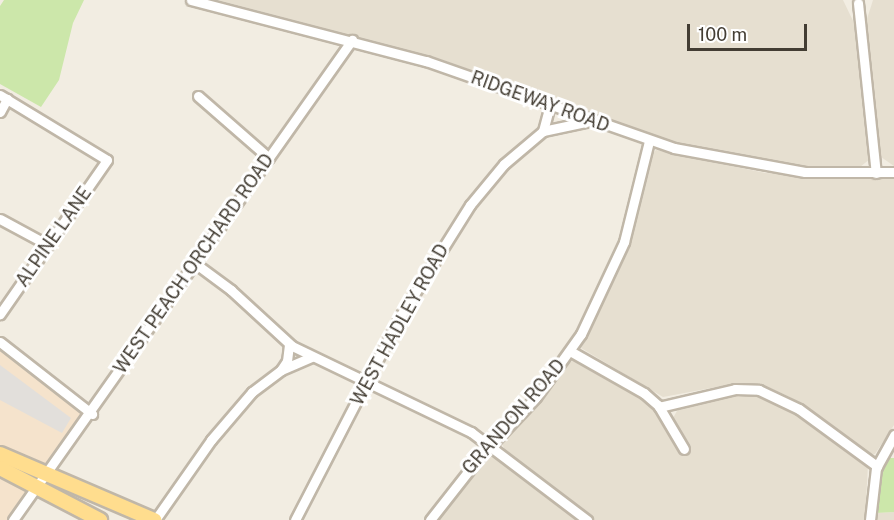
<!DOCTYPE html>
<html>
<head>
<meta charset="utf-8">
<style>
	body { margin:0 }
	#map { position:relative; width:894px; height:520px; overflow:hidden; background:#f2ede2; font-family:"Public Sans",sans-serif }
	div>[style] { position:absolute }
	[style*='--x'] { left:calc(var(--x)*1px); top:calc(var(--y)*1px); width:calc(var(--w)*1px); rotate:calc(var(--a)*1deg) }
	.residential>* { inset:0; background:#e6dfd0 }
	.commercial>* { inset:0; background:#f5e3cc }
	.green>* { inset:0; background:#cce7aa }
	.parking>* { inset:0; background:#e2dfdb }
	.roads { filter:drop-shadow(2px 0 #c0b7a8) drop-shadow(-2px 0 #c0b7a8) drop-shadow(0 2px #c0b7a8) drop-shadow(0 -2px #c0b7a8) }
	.street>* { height:9px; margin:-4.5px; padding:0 4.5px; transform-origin:4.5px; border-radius:4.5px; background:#fff }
	.primary>* { height:14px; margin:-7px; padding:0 7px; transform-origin:7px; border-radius:7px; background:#ffdd8e }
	span { translate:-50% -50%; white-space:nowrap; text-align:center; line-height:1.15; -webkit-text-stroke:6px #fff; paint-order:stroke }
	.street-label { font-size:18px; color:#433d33 }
	.scale { position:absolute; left:687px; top:24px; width:120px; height:27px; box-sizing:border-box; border:3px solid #433d33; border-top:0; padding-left:8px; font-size:18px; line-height:21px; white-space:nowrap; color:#433d33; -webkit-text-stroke:4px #fff; paint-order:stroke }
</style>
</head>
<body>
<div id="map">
	<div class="residential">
		<div style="clip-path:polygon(217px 0,843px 0,855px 25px,870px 159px,860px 167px,806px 166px,688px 147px,437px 58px)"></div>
		<div style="clip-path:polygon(873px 0,894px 0,894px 166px,881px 157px,867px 35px,867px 19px)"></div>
		<div style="clip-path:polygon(656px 150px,765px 173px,894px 178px,894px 425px,875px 454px,869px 455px,790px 397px,768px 387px,738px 383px,663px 397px,581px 348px,613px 282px,633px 227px,650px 156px)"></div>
		<div style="clip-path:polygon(574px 360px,630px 387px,648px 402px,683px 456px,689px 454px,691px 446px,673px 418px,681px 404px,752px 393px,790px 408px,868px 465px,865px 520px,592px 520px,505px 450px,501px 442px,566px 365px)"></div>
		<div style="clip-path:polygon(492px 455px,547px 494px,578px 520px,436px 520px)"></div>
		<div style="clip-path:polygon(894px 512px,894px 520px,874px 520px,876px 513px)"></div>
	</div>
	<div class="commercial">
		<div style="clip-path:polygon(0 341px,92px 414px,14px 520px,0 520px)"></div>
	</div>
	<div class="green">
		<div style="clip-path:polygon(4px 0,84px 0,73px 23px,59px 80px,41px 107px,0 84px,0 6px)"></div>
		<div style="clip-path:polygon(886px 458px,894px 458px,894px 512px,876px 513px,879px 476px)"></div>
	</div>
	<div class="parking">
		<div style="clip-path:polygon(0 365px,71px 418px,62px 433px,0 400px)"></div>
	</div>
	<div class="roads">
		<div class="street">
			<div style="--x:191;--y:0;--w:243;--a:14.6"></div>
			<div style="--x:426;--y:61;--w:263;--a:19.3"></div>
			<div style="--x:674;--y:148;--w:133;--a:10.4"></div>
			<div style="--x:805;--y:172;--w:89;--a:0"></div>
			<div style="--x:858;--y:3;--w:171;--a:84"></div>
			<div style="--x:0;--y:95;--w:125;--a:31.3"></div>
			<div style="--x:107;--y:160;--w:188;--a:124.8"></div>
			<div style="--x:198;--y:96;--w:94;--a:41.1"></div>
			<div style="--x:0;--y:112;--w:15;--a:-62"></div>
			<div style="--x:543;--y:131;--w:27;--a:-75"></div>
			<div style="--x:0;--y:219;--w:55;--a:28.4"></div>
			<div style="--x:196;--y:264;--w:44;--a:36.6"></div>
			<div style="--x:231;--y:290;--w:83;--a:42.6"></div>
			<div style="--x:292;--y:346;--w:199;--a:25.7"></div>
			<div style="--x:471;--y:432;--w:146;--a:37.2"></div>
			<div style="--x:0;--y:342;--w:117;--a:38"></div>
			<div style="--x:570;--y:351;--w:85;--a:29.6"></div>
			<div style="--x:644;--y:393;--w:18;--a:41"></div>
			<div style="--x:658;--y:405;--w:51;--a:59.4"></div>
			<div style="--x:281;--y:370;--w:11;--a:-56"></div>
			<div style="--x:287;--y:361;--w:17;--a:-83"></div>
			<div style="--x:659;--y:407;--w:78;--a:-13.3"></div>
			<div style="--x:735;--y:389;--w:24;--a:2"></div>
			<div style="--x:759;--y:390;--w:44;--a:25.4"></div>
			<div style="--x:799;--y:409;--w:97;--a:36.2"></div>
			<div style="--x:13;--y:520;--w:588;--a:-54.77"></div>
			<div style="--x:155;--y:520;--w:98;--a:-55"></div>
			<div style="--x:211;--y:440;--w:63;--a:-49.5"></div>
			<div style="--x:252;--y:392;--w:36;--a:-37"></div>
			<div style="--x:281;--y:370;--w:34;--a:-23"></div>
			<div style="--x:295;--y:520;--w:231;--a:-62.7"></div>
			<div style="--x:401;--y:315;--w:130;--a:-57.9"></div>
			<div style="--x:470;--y:205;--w:53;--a:-50.3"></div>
			<div style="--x:504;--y:164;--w:51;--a:-40.2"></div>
			<div style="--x:543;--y:131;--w:48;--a:-12"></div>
			<div style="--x:430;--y:520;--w:76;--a:-51.9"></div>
			<div style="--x:477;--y:460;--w:86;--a:-46.9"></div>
			<div style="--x:536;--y:397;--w:77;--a:-54.5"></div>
			<div style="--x:581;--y:334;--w:102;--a:-64.9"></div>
			<div style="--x:624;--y:242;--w:104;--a:-76.1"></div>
			<div style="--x:870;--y:520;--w:52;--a:-83.4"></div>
			<div style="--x:876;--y:468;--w:38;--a:-61"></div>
		</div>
		<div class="primary">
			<div style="--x:0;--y:454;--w:168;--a:23.2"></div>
			<div style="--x:0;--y:468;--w:113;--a:27.5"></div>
		</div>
	</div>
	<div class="street-label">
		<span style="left:540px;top:102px;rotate:20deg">RIDGEWAY ROAD</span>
		<span style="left:54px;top:237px;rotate:-55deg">ALPINE LANE</span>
		<span style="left:194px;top:264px;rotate:-55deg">WEST PEACH ORCHARD ROAD</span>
		<span style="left:400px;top:325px;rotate:-61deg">WEST HADLEY ROAD</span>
		<span style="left:514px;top:417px;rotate:-49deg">GRANDON ROAD</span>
	</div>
	<div class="scale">100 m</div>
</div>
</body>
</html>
